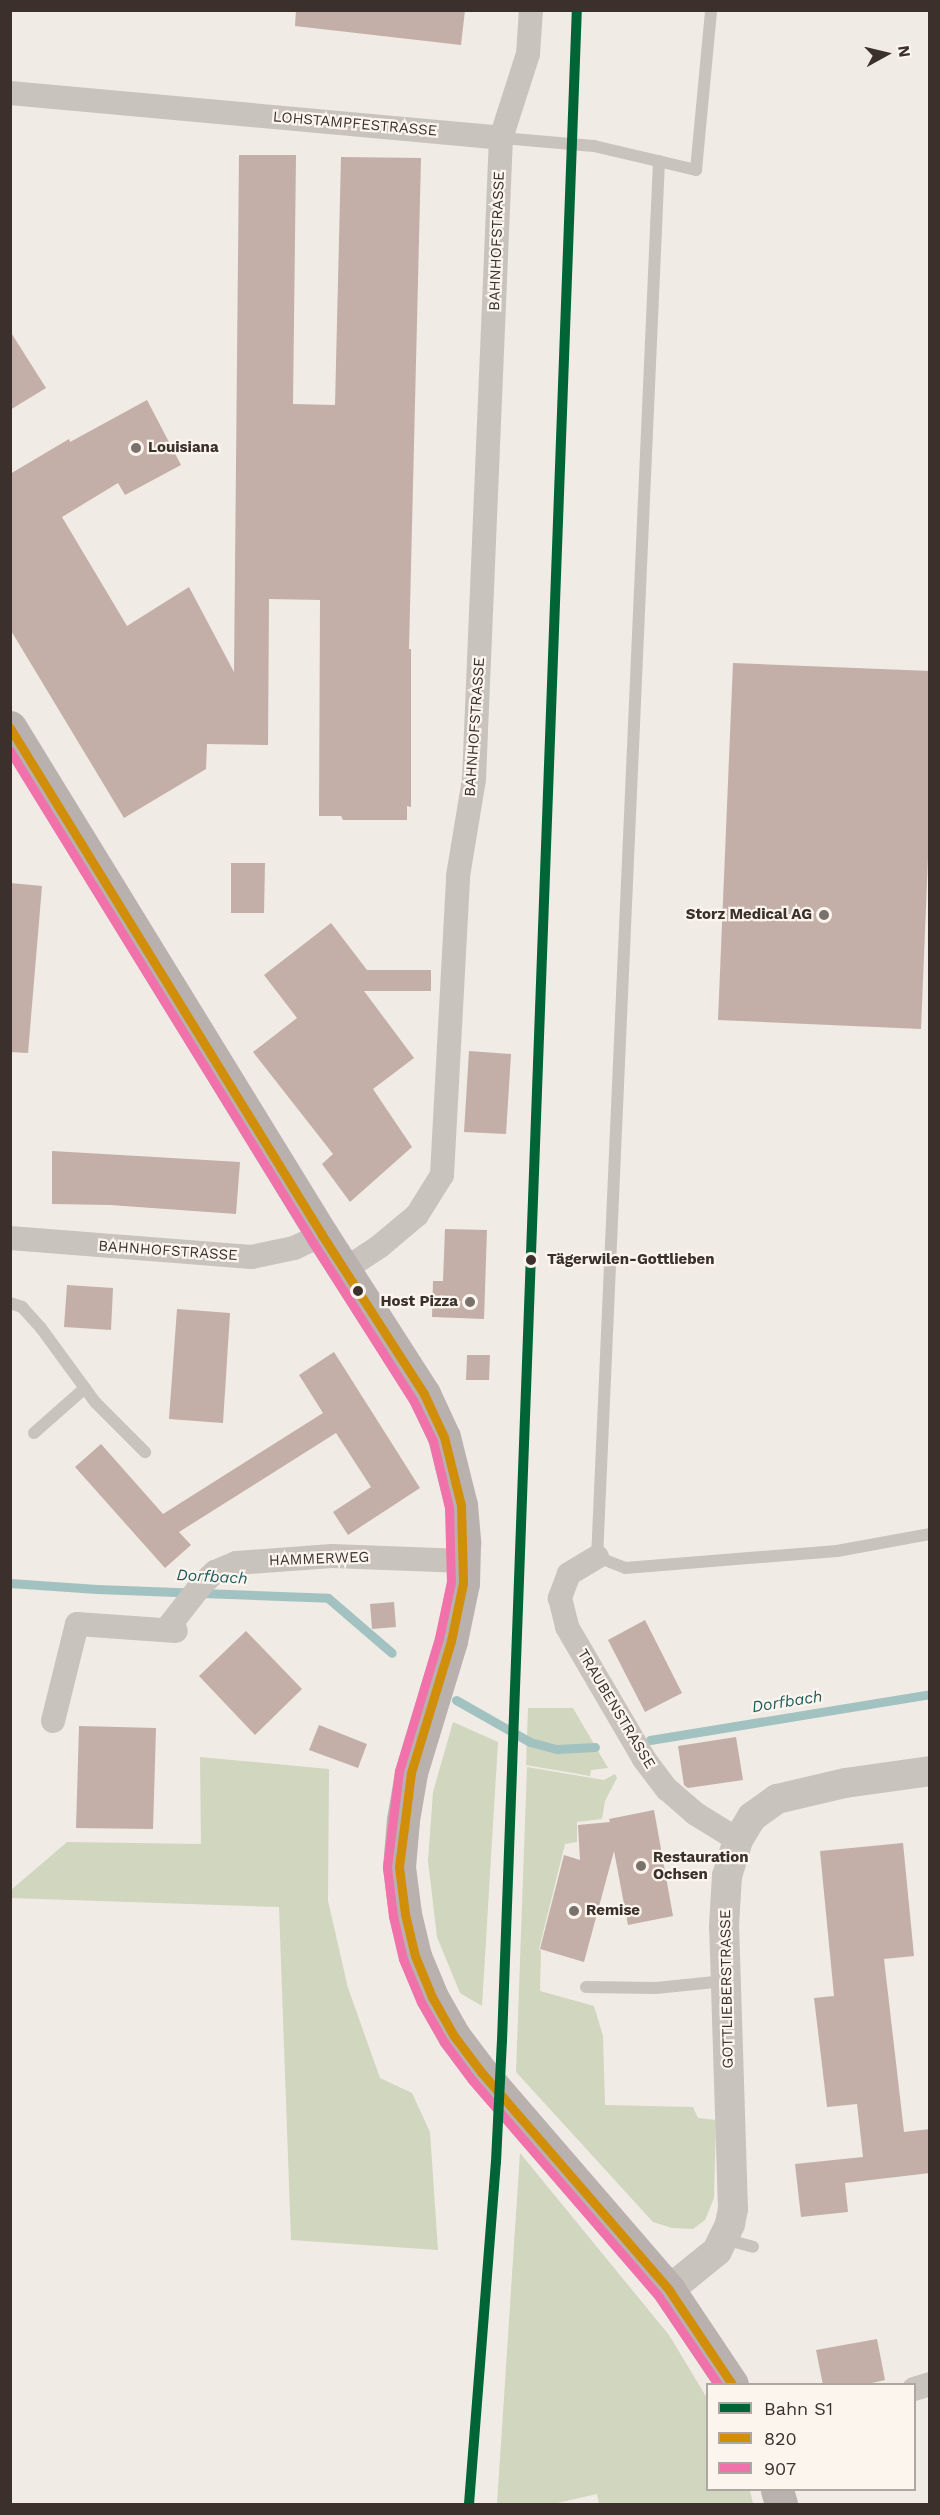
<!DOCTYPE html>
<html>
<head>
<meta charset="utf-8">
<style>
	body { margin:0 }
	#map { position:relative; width:940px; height:2515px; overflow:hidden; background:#f0ebe5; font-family:"Work Sans",sans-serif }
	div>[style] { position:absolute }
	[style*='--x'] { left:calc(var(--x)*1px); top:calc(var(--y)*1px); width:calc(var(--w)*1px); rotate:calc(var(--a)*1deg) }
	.green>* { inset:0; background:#d1d6bf }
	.stream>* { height:9px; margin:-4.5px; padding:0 4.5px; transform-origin:4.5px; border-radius:4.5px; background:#a1c2c1 }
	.building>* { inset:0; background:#c3afa7 }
	.service>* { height:12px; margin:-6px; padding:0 6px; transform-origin:6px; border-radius:6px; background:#c9c3be }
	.minor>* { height:24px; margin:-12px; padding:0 12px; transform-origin:12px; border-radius:12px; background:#c9c3be }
	.tertiary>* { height:30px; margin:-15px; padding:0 15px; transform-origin:15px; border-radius:15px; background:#c9c3be }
	.primary>* { height:33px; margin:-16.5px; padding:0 16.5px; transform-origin:16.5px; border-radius:16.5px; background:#b8b1ad }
	.bus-1>* { height:9px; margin:-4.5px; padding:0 4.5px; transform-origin:4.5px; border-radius:4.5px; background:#d18e09 }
	.bus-2>* { height:9px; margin:-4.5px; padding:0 4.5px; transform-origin:4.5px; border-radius:4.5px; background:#f171ab }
	.rail-1>* { height:10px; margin:-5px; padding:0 5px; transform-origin:5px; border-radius:5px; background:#006536 }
	.dots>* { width:16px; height:16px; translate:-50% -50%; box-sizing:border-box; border:3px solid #fbf5ee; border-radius:50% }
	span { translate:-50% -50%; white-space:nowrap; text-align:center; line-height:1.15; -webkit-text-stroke:4.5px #fbf5ee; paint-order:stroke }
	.street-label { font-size:15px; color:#3b302b }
	.poi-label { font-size:15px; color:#3b302b; font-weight:700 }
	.left { translate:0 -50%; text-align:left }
	.right { translate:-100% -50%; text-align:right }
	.stop-label { font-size:15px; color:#3b302b; font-weight:700 }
	.water-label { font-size:16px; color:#1f5a5e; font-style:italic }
	.frame { position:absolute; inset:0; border:12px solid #3b302b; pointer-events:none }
	.legend { position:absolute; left:706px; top:2383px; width:210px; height:108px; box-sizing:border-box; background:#fbf5ee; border:2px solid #aea6a0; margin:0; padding:8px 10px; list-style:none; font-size:18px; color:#3b302b }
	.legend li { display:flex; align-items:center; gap:12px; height:30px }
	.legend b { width:30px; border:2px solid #aea6a0 }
	.north { position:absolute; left:856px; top:24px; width:60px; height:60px; -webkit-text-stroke:4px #fbf5ee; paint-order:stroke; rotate:82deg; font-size:16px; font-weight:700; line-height:24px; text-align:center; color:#3b302b }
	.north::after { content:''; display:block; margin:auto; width:21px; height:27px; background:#3b302b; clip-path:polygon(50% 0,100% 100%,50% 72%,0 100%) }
</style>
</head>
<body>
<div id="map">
	<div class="green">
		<div style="clip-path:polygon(528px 1708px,573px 1708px,608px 1768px,591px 1770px,590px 1776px,526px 1765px)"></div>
		<div style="clip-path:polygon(453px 1722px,498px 1742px,482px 2006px,460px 1993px,437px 1937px,428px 1861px,433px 1792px)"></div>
		<div style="clip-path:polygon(200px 1757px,329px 1769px,328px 1901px,348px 1988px,380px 2078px,412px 2093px,430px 2132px,438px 2250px,291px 2240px,279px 1907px,11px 1898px,11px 1890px,67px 1842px,201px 1844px)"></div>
		<div style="clip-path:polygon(527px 1767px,604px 1780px,615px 1774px,617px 1778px,605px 1801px,602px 1819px,577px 1822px,577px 1842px,565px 1844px,539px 1949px,541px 1951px,540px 1991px,594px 2006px,603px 2036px,605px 2105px,693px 2107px,698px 2118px,716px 2120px,714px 2198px,705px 2220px,693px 2229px,672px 2228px,653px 2222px,516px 2072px)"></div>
		<div style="clip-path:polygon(520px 2153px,669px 2335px,707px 2398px,708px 2490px,750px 2490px,753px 2504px,599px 2504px,597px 2494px,553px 2504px,497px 2504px)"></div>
	</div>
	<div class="stream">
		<div style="--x:10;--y:1583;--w:87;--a:3.9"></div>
		<div style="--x:97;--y:1589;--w:231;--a:2.2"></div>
		<div style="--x:328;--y:1598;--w:84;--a:40.7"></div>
		<div style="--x:456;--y:1700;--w:85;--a:29.6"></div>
		<div style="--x:530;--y:1742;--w:28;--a:15"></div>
		<div style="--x:557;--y:1749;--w:38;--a:-3"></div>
		<div style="--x:650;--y:1740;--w:284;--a:-9.3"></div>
	</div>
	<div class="building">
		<div style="clip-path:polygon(296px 10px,465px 10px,461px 45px,295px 26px)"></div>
		<div style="clip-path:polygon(239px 155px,296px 155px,293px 404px,335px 405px,341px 157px,421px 158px,409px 649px,411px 649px,411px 807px,407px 806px,407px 820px,343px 820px,341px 816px,319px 816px,320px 600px,269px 599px,268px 745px,207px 744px,206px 769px,124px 818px,10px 629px,10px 474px,69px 439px,70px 442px,147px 400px,181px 465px,125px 495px,118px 483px,62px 517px,127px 626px,189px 587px,234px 672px)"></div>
		<div style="clip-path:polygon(10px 331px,46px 388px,10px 410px)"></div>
		<div style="clip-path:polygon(733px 663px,930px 671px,930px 809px,921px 1029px,718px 1020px)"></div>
		<div style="clip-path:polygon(231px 863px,265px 863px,264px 913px,231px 913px)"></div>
		<div style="clip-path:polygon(10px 883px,42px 886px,28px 1053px,10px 1052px)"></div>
		<div style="clip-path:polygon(331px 923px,367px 970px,431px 970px,431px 991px,364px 991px,414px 1058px,373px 1089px,412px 1147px,350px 1202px,322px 1164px,333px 1154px,253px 1052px,297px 1018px,264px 975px)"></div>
		<div style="clip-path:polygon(469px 1051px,511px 1054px,506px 1134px,464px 1132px)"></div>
		<div style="clip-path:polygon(52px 1151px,240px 1162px,236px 1214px,110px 1205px,52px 1204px)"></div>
		<div style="clip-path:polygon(445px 1229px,487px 1230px,484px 1319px,432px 1317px,433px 1281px,443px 1281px)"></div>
		<div style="clip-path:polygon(67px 1285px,113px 1288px,111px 1330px,64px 1327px)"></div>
		<div style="clip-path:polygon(177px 1309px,230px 1313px,223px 1423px,169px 1419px)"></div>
		<div style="clip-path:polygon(334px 1352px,420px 1488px,348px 1535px,333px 1512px,371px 1487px,336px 1433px,179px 1532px,191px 1545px,165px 1568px,75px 1467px,101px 1444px,163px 1514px,323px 1413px,299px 1375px)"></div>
		<div style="clip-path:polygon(467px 1355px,490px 1355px,489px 1380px,466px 1380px)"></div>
		<div style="clip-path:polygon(394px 1602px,396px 1627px,372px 1629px,370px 1604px)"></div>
		<div style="clip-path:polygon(645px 1620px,682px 1693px,645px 1712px,608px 1640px)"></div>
		<div style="clip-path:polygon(246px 1631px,302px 1689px,255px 1735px,199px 1676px)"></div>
		<div style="clip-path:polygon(319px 1725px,367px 1744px,358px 1768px,309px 1750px)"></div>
		<div style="clip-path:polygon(79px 1726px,156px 1728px,153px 1829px,76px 1828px)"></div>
		<div style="clip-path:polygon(736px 1737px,743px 1780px,688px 1788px,684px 1785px,678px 1746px)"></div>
		<div style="clip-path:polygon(654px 1810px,673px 1916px,628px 1925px,614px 1851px,584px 1962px,540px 1949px,564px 1855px,580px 1860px,578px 1825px,610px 1822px,609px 1819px)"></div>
		<div style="clip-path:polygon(903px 1843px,914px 1956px,884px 1959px,904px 2132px,930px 2129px,930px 2173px,845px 2183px,848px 2212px,801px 2217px,795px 2164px,863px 2157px,857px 2104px,827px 2107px,814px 1998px,834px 1996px,820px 1851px)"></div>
		<div style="clip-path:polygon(877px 2339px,885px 2380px,863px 2385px,823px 2385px,816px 2350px)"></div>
	</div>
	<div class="service">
		<div style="--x:501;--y:138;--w:93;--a:4.9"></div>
		<div style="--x:594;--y:146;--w:105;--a:13.2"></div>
		<div style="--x:696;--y:170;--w:161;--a:-84.6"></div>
		<div style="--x:659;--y:161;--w:1397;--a:92.54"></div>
		<div style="--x:597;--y:1557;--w:30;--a:21"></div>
		<div style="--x:625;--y:1568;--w:213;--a:-4.6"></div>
		<div style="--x:837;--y:1551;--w:95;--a:-10.4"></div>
		<div style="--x:10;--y:1303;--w:13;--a:18"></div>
		<div style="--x:22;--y:1307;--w:28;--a:48"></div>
		<div style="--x:41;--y:1328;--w:92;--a:53.9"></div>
		<div style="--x:95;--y:1402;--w:71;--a:45"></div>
		<div style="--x:34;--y:1433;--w:68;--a:-41.4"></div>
		<div style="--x:586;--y:1987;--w:70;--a:0.8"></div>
		<div style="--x:656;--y:1988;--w:69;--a:-5.8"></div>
		<div style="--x:724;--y:2239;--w:30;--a:15"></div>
	</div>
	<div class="minor">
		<div style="--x:10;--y:93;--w:493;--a:5.2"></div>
		<div style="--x:10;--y:1238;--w:242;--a:4.5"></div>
		<div style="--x:251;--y:1257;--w:44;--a:-11.8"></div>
		<div style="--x:294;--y:1248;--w:31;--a:-25"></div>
		<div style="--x:344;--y:1270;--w:43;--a:-33.7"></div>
		<div style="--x:380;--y:1246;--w:48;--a:-40"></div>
		<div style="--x:417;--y:1215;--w:47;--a:-58"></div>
		<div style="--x:442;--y:1175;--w:299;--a:-86.9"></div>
		<div style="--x:458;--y:876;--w:98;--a:-80.6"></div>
		<div style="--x:474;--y:779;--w:642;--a:-87.59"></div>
		<div style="--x:501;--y:138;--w:88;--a:-72.2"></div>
		<div style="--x:528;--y:54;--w:44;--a:-86.1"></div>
		<div style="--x:597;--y:1557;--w:33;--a:149"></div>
		<div style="--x:569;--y:1574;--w:26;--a:111"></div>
		<div style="--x:560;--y:1598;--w:30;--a:76"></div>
		<div style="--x:567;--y:1627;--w:153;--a:59.7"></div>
		<div style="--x:644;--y:1759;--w:38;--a:53"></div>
		<div style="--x:667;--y:1789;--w:38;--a:41"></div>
		<div style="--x:696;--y:1814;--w:49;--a:31.8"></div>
		<div style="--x:166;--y:1630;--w:58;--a:-52"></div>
		<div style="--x:202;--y:1584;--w:18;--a:-43"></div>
		<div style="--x:215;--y:1572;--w:23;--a:-23"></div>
		<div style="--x:236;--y:1563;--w:96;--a:-4.2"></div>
		<div style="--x:332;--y:1556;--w:132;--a:2.2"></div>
		<div style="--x:53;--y:1721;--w:100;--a:-76.1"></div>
		<div style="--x:77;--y:1624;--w:99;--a:4"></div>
		<div style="--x:914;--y:2389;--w:17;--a:-17"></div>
	</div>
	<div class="tertiary">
		<div style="--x:669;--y:2290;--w:62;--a:-39.1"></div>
		<div style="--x:717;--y:2251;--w:30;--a:-64"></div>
		<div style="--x:730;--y:2224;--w:15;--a:-79"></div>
		<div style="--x:733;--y:2209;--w:283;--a:-91.8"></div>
		<div style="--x:724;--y:1926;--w:50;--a:-86.6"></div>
		<div style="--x:727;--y:1876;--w:38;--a:-73"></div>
		<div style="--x:738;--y:1840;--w:27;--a:-59"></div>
		<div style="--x:752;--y:1817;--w:31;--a:-36"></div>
		<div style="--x:777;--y:1799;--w:70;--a:-13.2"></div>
		<div style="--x:845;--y:1783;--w:86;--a:-8"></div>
	</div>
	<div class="primary">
		<div style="--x:10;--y:727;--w:596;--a:58.44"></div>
		<div style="--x:322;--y:1235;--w:189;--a:57.3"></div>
		<div style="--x:424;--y:1394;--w:47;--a:65.1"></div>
		<div style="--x:444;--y:1437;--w:70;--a:76"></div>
		<div style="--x:461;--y:1505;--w:38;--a:85"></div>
		<div style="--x:464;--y:1543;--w:40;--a:91.4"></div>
		<div style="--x:463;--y:1583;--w:59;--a:101.7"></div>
		<div style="--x:451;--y:1641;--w:138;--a:106.9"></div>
		<div style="--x:411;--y:1773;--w:48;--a:99.7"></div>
		<div style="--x:403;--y:1820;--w:47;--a:94.9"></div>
		<div style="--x:399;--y:1867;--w:47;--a:82.7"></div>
		<div style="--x:405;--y:1914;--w:43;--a:76.6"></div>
		<div style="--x:415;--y:1956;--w:44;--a:67.5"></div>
		<div style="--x:432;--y:1997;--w:45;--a:60.6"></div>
		<div style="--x:454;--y:2036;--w:46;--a:52.9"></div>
		<div style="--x:482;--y:2073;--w:286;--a:49.2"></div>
		<div style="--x:669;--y:2290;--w:113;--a:56.2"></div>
		<div style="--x:777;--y:2490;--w:15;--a:74"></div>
	</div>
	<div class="bus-1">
		<div style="--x:10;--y:728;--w:595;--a:58.39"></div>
		<div style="--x:322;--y:1235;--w:189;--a:57.3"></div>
		<div style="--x:424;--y:1394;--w:47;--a:65.1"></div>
		<div style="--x:444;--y:1437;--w:70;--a:76"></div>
		<div style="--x:461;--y:1505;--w:78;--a:88.5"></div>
		<div style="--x:463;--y:1583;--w:59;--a:101.7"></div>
		<div style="--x:451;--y:1641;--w:138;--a:106.9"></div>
		<div style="--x:411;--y:1773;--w:95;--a:97.3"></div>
		<div style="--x:399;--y:1867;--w:47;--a:82.7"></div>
		<div style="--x:405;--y:1914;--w:43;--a:76.6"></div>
		<div style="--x:415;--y:1956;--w:44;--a:67.5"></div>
		<div style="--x:432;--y:1997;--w:45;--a:60.6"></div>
		<div style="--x:454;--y:2036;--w:46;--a:52.9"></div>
		<div style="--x:482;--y:2073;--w:286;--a:49.2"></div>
		<div style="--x:669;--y:2290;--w:113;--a:56.2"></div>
	</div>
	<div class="bus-2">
		<div style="--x:10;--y:751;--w:576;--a:58.35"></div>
		<div style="--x:312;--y:1241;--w:188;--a:57.6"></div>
		<div style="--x:413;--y:1400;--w:46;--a:64"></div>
		<div style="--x:433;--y:1441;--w:68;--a:76.4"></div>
		<div style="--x:449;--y:1507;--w:75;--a:88.5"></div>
		<div style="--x:451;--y:1582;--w:57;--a:102.1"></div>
		<div style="--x:439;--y:1638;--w:139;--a:106.7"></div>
		<div style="--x:399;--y:1771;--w:97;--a:97.1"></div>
		<div style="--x:387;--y:1867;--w:49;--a:83"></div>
		<div style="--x:393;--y:1916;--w:44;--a:76.9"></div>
		<div style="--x:403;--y:1959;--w:47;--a:67.3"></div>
		<div style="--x:421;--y:2002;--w:46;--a:60.1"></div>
		<div style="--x:444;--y:2042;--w:47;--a:53.6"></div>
		<div style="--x:472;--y:2080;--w:286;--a:49.2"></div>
		<div style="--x:659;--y:2297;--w:105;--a:55.9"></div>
	</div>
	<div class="rail-1">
		<div style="--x:469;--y:2504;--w:343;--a:-85.5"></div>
		<div style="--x:496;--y:2162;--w:121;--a:-87.2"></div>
		<div style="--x:502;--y:2041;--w:2032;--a:-87.89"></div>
	</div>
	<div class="dots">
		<div style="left:136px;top:448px;background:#7a716c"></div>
		<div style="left:824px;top:915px;background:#7a716c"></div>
		<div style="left:531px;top:1260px;background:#3b302b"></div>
		<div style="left:358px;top:1291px;background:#3b302b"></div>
		<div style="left:470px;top:1302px;background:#7a716c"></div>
		<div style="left:641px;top:1866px;background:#7a716c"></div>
		<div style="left:574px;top:1911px;background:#7a716c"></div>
	</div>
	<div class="street-label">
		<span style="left:355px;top:124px;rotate:5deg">LOHSTAMPFESTRASSE</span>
		<span style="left:497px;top:241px;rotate:-88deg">BAHNHOFSTRASSE</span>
		<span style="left:475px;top:727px;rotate:-86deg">BAHNHOFSTRASSE</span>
		<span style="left:168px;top:1251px;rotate:4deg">BAHNHOFSTRASSE</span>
		<span style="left:319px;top:1559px;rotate:-2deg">HAMMERWEG</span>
		<span style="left:616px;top:1709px;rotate:59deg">TRAUBENSTRASSE</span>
		<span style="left:727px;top:1989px;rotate:-91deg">GOTTLIEBERSTRASSE</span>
	</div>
	<div class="poi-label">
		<span class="left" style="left:148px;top:448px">Louisiana</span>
		<span class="right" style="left:812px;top:915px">Storz Medical AG</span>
		<span class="right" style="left:458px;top:1302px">Host Pizza</span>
		<span class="left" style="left:653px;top:1866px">Restauration<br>Ochsen</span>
		<span class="left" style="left:586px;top:1911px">Remise</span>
	</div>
	<div class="stop-label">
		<span class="left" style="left:547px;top:1260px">Tägerwilen-Gottlieben</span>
	</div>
	<div class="water-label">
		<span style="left:212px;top:1577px;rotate:3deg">Dorfbach</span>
		<span style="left:787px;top:1702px;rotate:-9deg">Dorfbach</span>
	</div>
	<div class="frame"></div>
	<ul class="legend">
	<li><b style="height:8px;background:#006536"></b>Bahn S1</li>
	<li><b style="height:8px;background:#d18e09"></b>820</li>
	<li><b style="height:8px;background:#f171ab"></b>907</li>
	</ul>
	<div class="north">N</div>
</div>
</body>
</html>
